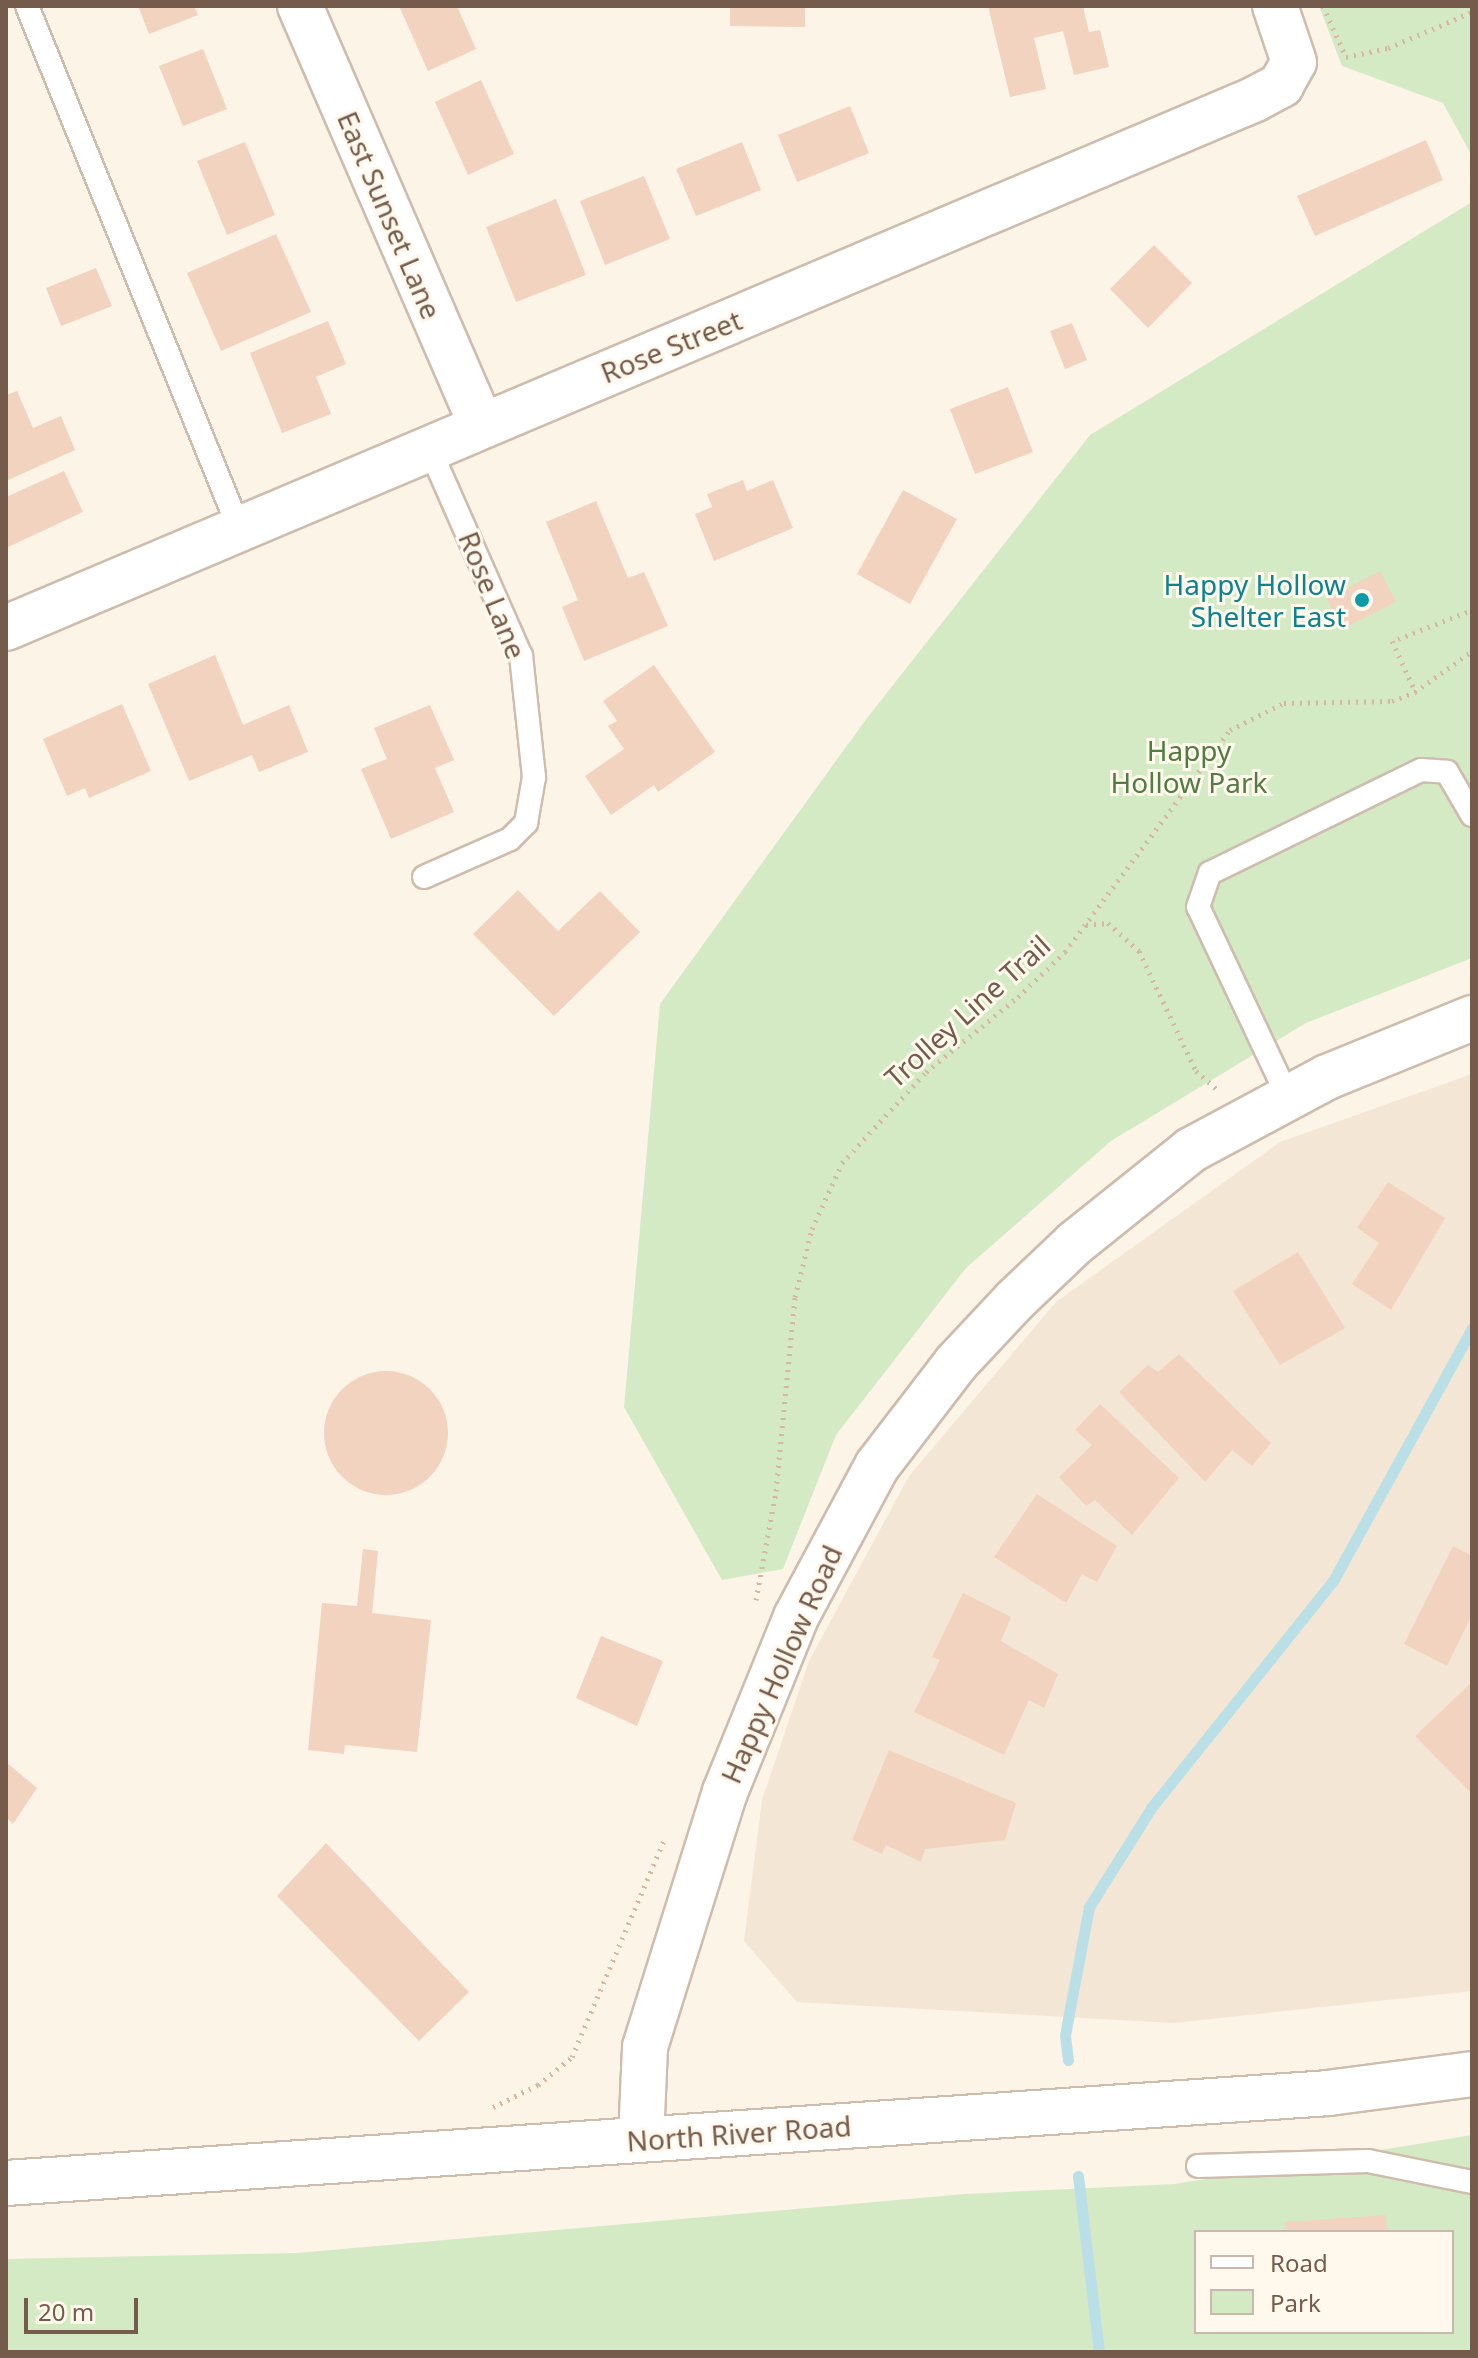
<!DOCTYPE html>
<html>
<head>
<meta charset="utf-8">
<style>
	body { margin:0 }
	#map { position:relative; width:1478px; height:2358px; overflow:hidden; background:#fcf4e7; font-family:"Noto Sans",sans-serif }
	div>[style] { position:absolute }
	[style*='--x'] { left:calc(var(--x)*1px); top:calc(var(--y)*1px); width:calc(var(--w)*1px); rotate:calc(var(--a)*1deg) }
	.residential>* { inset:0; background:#f4e6d5 }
	.green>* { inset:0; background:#d4eac5 }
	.stream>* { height:11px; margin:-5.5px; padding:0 5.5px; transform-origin:5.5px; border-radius:5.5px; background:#bbdfe6 }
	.building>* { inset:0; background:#f1d3bf }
	.round { border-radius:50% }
	.path>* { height:5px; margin-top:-2.5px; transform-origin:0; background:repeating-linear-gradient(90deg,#d6b7a2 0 2px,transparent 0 8px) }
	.roads { filter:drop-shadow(2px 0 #cebcad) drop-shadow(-2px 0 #cebcad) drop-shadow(0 2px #cebcad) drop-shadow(0 -2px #cebcad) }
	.lane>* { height:22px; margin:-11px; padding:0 11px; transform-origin:11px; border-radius:11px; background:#fff }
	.street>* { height:44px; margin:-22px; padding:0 22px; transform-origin:22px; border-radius:22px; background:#fff }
	.secondary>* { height:44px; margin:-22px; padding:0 22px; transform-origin:22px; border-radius:22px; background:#fff }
	.dots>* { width:22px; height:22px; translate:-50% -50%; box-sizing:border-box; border:4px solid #fff8ed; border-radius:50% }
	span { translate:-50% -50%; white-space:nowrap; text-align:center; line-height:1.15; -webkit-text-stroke:6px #fff8ed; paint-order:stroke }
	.street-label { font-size:28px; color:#755b4b }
	.culture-label { font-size:28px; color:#0d838f }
	.right { translate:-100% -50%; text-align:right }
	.park-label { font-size:28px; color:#547b43 }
	.frame { position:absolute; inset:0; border:8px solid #755b4b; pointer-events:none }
	.legend { position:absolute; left:1194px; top:2230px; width:260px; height:104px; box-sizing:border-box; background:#fff8ed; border:2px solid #c8b9ac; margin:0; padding:10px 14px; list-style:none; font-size:24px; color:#755b4b }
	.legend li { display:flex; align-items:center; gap:16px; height:40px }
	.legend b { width:40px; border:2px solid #c8b9ac }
	.scale { position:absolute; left:24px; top:2298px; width:114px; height:36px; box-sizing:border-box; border:4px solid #755b4b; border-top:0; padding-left:10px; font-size:24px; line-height:28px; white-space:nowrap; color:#755b4b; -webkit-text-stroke:6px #fff8ed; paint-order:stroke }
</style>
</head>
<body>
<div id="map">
	<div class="residential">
		<div style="clip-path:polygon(1472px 1074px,1472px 1991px,1173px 2023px,797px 2002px,744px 1941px,762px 1800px,809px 1661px,909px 1476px,1056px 1302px,1280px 1142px)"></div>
	</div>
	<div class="green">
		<div style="clip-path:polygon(1319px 6px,1472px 6px,1472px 156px,1443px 103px,1342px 66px)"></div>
		<div style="clip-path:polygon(1472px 202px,1472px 958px,1306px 1023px,1111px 1141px,966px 1268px,836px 1435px,783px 1569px,722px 1580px,624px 1407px,660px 1004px,867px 718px,1090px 435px)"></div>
		<div style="clip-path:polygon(evenodd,1472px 2135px,1472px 2352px,6px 2352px,6px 2259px,297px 2253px,965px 2194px,1175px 2184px,1472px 2135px,1196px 2232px,1452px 2232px,1452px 2332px,1196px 2332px,1196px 2232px)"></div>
	</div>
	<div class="stream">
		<div style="--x:1068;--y:2060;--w:25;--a:-97"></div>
		<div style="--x:1065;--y:2035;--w:130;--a:-79.4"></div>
		<div style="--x:1089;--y:1907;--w:117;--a:-57.9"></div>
		<div style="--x:1151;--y:1808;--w:291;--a:-51.3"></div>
		<div style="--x:1333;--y:1581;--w:289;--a:-61.2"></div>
		<div style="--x:1078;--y:2176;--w:177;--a:83.2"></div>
	</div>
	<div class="building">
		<div style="clip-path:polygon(138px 6px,194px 6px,198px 15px,149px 34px)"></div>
		<div style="clip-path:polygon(399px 6px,457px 6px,476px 49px,428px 71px)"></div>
		<div style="clip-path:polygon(730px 6px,805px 6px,805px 27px,730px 26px)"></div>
		<div style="clip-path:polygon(988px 6px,1083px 6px,1089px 32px,1100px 30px,1109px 67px,1074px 75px,1063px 31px,1034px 38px,1046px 89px,1010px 97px)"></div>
		<div style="clip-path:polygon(203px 49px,227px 109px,183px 126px,159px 66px)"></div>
		<div style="clip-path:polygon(481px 80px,514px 154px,468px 175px,435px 102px)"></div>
		<div style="clip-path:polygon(850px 106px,869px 153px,797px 182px,778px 135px)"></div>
		<div style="clip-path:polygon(1426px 140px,1443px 180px,1315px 236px,1297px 196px)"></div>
		<div style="clip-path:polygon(245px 142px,275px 215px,227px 235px,197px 161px)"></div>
		<div style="clip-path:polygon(742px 142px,761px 190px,696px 216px,676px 169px)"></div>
		<div style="clip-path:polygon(644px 176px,670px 239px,605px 265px,580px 201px)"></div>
		<div style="clip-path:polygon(556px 199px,586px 275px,516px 302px,486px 227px)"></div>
		<div style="clip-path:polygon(276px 234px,311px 312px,221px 351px,187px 273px)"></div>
		<div style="clip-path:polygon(1154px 245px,1192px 283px,1148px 328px,1110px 289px)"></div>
		<div style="clip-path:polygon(96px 268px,112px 306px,61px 326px,46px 288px)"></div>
		<div style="clip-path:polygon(328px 321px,346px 364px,316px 377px,331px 414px,282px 433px,250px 353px)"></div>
		<div style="clip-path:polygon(1072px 323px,1087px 360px,1065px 369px,1050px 331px)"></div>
		<div style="clip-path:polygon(1008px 387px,1033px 452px,975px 474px,950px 409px)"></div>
		<div style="clip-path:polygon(17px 391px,33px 428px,61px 416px,75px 450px,6px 481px,6px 395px)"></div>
		<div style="clip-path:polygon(64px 471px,83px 512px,6px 548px,6px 497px)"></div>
		<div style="clip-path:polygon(743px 480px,747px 491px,773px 480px,793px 528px,714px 561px,695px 514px,712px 507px,707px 494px)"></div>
		<div style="clip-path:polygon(903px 490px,957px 519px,910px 604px,857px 574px)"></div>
		<div style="clip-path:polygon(596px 501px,628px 578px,644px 572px,668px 626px,584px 661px,562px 607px,578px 600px,546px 522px)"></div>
		<div style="clip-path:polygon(1380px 571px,1396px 602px,1342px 629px,1327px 599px)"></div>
		<div style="clip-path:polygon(215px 655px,243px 725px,289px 705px,308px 752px,259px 772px,252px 755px,189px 781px,148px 684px)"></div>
		<div style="clip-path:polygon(654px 665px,715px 752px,658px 792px,654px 785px,611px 815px,585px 776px,624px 749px,608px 726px,617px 721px,603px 701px)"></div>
		<div style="clip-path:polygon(122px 704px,151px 771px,89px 798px,85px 788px,67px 796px,43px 739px)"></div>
		<div style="clip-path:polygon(430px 705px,454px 760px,435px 768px,454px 812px,391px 839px,361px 769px,387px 759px,374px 728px)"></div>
		<div style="clip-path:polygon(518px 890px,558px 931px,600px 891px,640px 932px,554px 1016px,473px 934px)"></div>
		<div style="clip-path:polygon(1388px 1182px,1445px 1218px,1391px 1310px,1352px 1284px,1379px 1243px,1357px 1228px)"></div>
		<div style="clip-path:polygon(1298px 1252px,1345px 1328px,1280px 1365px,1233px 1291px)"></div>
		<div style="clip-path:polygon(1179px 1354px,1271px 1443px,1252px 1466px,1232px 1450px,1205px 1482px,1119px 1392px,1148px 1365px,1158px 1372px)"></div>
		<div class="round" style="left:324px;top:1371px;width:124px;height:124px"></div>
		<div style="clip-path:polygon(1100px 1404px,1179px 1478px,1132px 1535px,1095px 1500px,1086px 1506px,1059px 1477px,1092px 1445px,1075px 1430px)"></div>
		<div style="clip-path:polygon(1037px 1494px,1117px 1546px,1097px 1582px,1082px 1574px,1066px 1603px,994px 1557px)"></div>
		<div style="clip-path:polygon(1453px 1546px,1472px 1556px,1472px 1615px,1447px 1666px,1404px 1644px)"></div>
		<div style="clip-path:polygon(363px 1549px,378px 1551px,372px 1613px,431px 1620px,417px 1752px,345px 1745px,344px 1754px,308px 1750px,322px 1603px,357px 1606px)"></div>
		<div style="clip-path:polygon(963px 1593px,1011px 1617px,1001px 1641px,1058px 1674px,1044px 1708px,1029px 1700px,1004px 1755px,914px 1712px,940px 1660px,932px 1657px)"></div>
		<div style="clip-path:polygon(601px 1636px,663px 1661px,637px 1726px,576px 1698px)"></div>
		<div style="clip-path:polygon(1472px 1682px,1472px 1794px,1415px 1736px)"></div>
		<div style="clip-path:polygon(889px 1750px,1016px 1803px,1005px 1840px,925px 1849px,921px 1862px,886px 1845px,882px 1854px,852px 1840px)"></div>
		<div style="clip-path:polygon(6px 1762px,37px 1788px,13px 1824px,6px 1817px)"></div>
		<div style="clip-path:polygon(326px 1843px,469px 1992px,419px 2041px,277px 1896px)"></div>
		<div style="clip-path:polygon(1386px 2215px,1387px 2232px,1286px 2232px,1285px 2222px)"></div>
	</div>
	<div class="path">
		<div style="--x:1323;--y:6;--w:56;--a:65.7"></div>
		<div style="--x:1346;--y:57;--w:43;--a:-12.1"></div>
		<div style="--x:1388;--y:48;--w:91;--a:-23.2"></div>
		<div style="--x:1398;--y:639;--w:79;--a:-21.4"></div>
		<div style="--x:1392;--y:641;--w:55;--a:65.3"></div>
		<div style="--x:1086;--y:925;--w:22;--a:-5"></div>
		<div style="--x:1108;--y:923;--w:42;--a:42.1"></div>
		<div style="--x:1139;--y:951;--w:133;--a:64.6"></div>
		<div style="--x:1196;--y:1071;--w:28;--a:41"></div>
		<div style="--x:756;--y:1600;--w:111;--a:-79.6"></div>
		<div style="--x:776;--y:1491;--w:195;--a:-84.4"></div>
		<div style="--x:795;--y:1297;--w:70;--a:-76"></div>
		<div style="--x:812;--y:1229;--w:72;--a:-65.6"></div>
		<div style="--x:842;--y:1163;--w:124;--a:-47.3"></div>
		<div style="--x:926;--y:1072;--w:119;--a:-39.2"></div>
		<div style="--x:1018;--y:997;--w:65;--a:-43.8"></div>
		<div style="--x:1065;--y:952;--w:277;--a:-53.4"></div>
		<div style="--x:1230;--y:730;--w:60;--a:-26.6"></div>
		<div style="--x:1284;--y:703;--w:108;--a:-1.1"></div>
		<div style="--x:1392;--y:701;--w:25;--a:-21"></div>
		<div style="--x:1415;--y:692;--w:70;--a:-35.7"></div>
		<div style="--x:493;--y:2107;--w:50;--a:-26.1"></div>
		<div style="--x:538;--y:2085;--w:44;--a:-39.5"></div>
		<div style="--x:572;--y:2057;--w:236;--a:-67"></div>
	</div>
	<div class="roads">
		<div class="lane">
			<div style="--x:27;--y:6;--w:563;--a:67.9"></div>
			<div style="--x:424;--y:877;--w:94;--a:-23.8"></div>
			<div style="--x:510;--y:839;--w:23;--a:-45"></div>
			<div style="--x:526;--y:823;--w:47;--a:-80.1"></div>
			<div style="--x:534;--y:777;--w:122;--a:-96.1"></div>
			<div style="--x:521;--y:656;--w:228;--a:-113.8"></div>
			<div style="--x:1288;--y:1097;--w:210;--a:-115.3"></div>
			<div style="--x:1198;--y:907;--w:36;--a:-71"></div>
			<div style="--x:1210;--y:873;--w:235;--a:-26"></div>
			<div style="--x:1421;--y:770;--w:26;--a:4"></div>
			<div style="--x:1447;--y:772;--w:50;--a:59.8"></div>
			<div style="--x:1198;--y:2166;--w:170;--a:-1.7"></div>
			<div style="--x:1368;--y:2161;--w:106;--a:11.4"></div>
		</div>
		<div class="street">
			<div style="--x:300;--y:6;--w:456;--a:66.6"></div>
			<div style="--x:6;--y:628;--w:1356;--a:-22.95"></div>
			<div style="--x:1255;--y:99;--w:30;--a:-28"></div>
			<div style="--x:1281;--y:85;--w:26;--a:-61"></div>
			<div style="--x:1294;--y:62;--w:59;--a:-108.7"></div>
		</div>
		<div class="secondary">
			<div style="--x:641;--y:2139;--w:92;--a:-87.5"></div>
			<div style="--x:645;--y:2047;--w:267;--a:-72.6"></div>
			<div style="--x:725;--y:1792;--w:189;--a:-67.9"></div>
			<div style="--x:796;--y:1617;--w:171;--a:-61.8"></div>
			<div style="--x:877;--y:1466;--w:130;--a:-52.5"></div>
			<div style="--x:956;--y:1363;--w:85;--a:-46.9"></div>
			<div style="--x:1014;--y:1301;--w:84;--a:-43.6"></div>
			<div style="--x:1075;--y:1243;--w:149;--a:-38.7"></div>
			<div style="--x:1191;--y:1150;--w:154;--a:-28.2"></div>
			<div style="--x:1327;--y:1077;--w:157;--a:-22.1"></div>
			<div style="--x:6;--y:2183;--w:1325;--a:-3.89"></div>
			<div style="--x:1328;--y:2093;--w:145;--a:-7.5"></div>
		</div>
	</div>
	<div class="dots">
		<div style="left:1362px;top:600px;background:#0f9aa8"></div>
	</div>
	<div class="street-label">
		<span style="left:390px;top:215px;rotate:67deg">East Sunset Lane</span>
		<span style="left:671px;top:346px;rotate:-22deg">Rose Street</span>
		<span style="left:493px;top:595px;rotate:68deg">Rose Lane</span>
		<span style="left:967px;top:1011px;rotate:-42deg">Trolley Line Trail</span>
		<span style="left:781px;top:1664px;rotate:-66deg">Happy Hollow Road</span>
		<span style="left:739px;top:2133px;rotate:-4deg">North River Road</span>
	</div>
	<div class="culture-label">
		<span class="right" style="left:1346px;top:600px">Happy Hollow<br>Shelter East</span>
	</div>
	<div class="park-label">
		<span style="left:1189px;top:766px">Happy<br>Hollow Park</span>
	</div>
	<div class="frame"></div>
	<ul class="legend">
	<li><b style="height:10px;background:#fff"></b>Road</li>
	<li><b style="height:22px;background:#d4eac5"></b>Park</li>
	</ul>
	<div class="scale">20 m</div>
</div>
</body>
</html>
